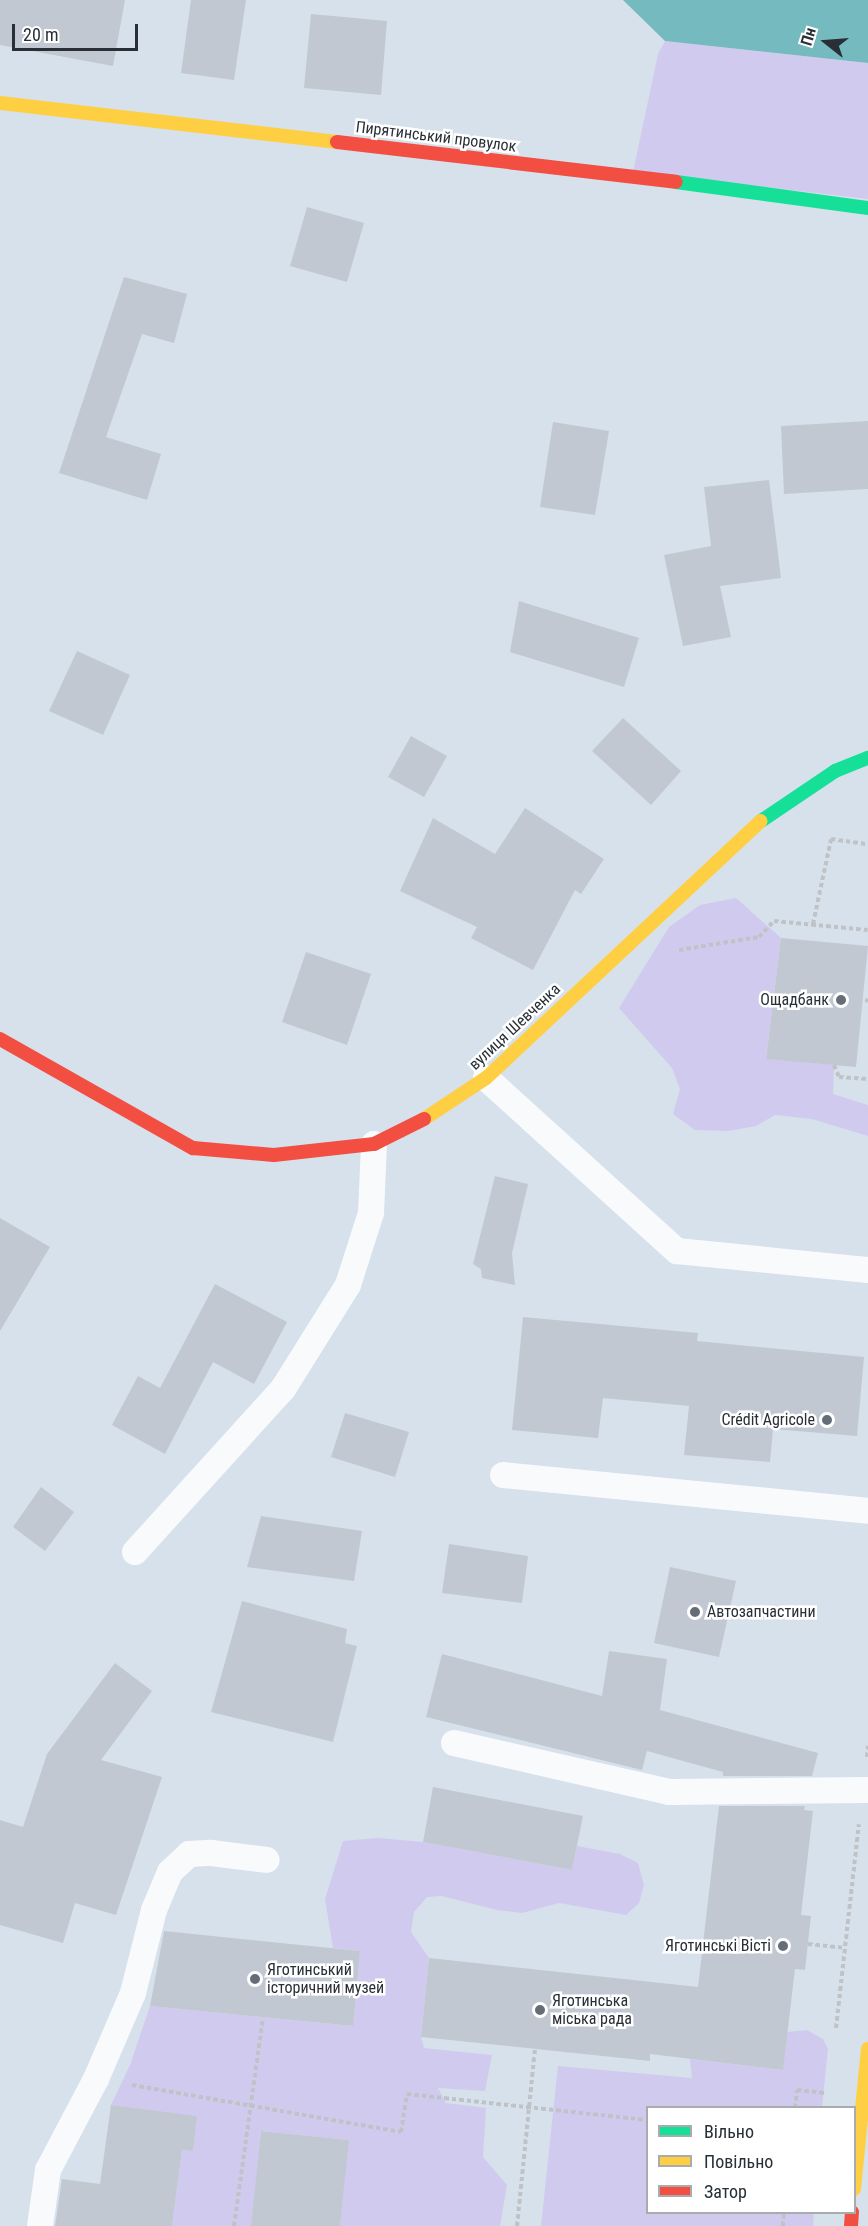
<!DOCTYPE html>
<html>
<head>
<meta charset="utf-8">
<style>
	body { margin:0 }
	#map { position:relative; width:868px; height:2226px; overflow:hidden; background:#d6e1ec; font-family:"Roboto Condensed",sans-serif }
	div>[style] { position:absolute }
	[style*='--x'] { left:calc(var(--x)*1px); top:calc(var(--y)*1px); width:calc(var(--w)*1px); rotate:calc(var(--a)*1deg) }
	.green>* { inset:0; background:#d1caef }
	.water>* { inset:0; background:#74babe }
	.building>* { inset:0; background:#c2c8d2 }
	.path>* { height:4px; margin-top:-2px; transform-origin:0; background:repeating-linear-gradient(90deg,#bfc3c7 0 4.5px,transparent 0 7.5px) }
	.lane>* { height:26px; margin:-13px; padding:0 13px; transform-origin:13px; border-radius:13px; background:#f9fafc }
	.fast>* { height:14px; margin:-7px; padding:0 7px; transform-origin:7px; border-radius:7px; background:#16e098 }
	.slow>* { height:14px; margin:-7px; padding:0 7px; transform-origin:7px; border-radius:7px; background:#ffcf43 }
	.jam>* { height:14px; margin:-7px; padding:0 7px; transform-origin:7px; border-radius:7px; background:#f24e42 }
	.dots>* { width:16px; height:16px; translate:-50% -50%; box-sizing:border-box; border:3px solid #fff; border-radius:50% }
	span { translate:-50% -50%; white-space:nowrap; text-align:center; line-height:1.15; -webkit-text-stroke:5px #fff; paint-order:stroke }
	.street-label { font-size:16px; color:#282f36 }
	.poi-label { font-size:16px; color:#282f36 }
	.right { translate:-100% -50%; text-align:right }
	.left { translate:0 -50%; text-align:left }
	.legend { position:absolute; left:646px; top:2106px; width:210px; height:108px; box-sizing:border-box; background:#fff; border:2px solid #a9acaf; margin:0; padding:8px 10px; list-style:none; font-size:18px; color:#282f36 }
	.legend li { display:flex; align-items:center; gap:12px; height:30px }
	.legend b { width:30px; border:2px solid #a9acaf }
	.north { position:absolute; left:796px; top:12px; width:60px; height:60px; -webkit-text-stroke:4px #fff; paint-order:stroke; rotate:287deg; font-size:16px; font-weight:700; line-height:24px; text-align:center; color:#282f36 }
	.north::after { content:''; display:block; margin:auto; width:21px; height:27px; background:#282f36; clip-path:polygon(50% 0,100% 100%,50% 72%,0 100%) }
	.scale { position:absolute; left:12px; top:24px; width:126px; height:27px; box-sizing:border-box; border:3px solid #282f36; border-top:0; padding-left:8px; font-size:18px; line-height:21px; white-space:nowrap; color:#282f36; -webkit-text-stroke:4px #fff; paint-order:stroke }
</style>
</head>
<body>
<div id="map">
	<div class="green">
		<div style="clip-path:polygon(665px 41px,868px 63px,868px 199px,633px 172px,658px 54px)"></div>
		<div style="clip-path:polygon(736px 898px,781px 938px,766px 1058px,834px 1065px,833px 1094px,868px 1105px,868px 1136px,812px 1119px,775px 1115px,756px 1126px,728px 1131px,695px 1130px,673px 1114px,680px 1089px,672px 1068px,619px 1008px,669px 927px,700px 905px)"></div>
		<div style="clip-path:polygon(378px 1838px,423px 1842px,572px 1870px,577px 1846px,620px 1854px,638px 1863px,644px 1885px,639px 1903px,626px 1915px,559px 1903px,522px 1913px,497px 1910px,442px 1896px,427px 1897px,414px 1912px,411px 1932px,429px 1958px,421px 2037px,424px 2048px,492px 2055px,485px 2091px,438px 2088px,446px 2103px,486px 2108px,483px 2157px,507px 2185px,500px 2226px,340px 2226px,348px 2140px,261px 2131px,252px 2226px,172px 2226px,182px 2150px,193px 2151px,196px 2117px,111px 2105px,130px 2065px,150px 2006px,352px 2026px,360px 1951px,333px 1948px,325px 1899px,343px 1841px)"></div>
		<div style="clip-path:polygon(807px 2030px,823px 2039px,828px 2049px,822px 2107px,648px 2108px,648px 2212px,814px 2213px,813px 2226px,541px 2226px,558px 2066px,692px 2078px,690px 2059px,782px 2070px,787px 2032px)"></div>
	</div>
	<div class="water">
		<div style="clip-path:polygon(623px 0,868px 0,868px 63px,665px 41px)"></div>
	</div>
	<div class="building">
		<div style="clip-path:polygon(0 0,125px 0,113px 66px,0 45px)"></div>
		<div style="clip-path:polygon(191px 0,246px 0,234px 80px,181px 73px)"></div>
		<div style="clip-path:polygon(311px 14px,387px 21px,381px 95px,304px 88px)"></div>
		<div style="clip-path:polygon(307px 207px,364px 223px,347px 282px,290px 266px)"></div>
		<div style="clip-path:polygon(124px 277px,187px 294px,174px 343px,142px 334px,106px 437px,161px 454px,147px 500px,59px 473px)"></div>
		<div style="clip-path:polygon(868px 421px,868px 489px,784px 494px,781px 426px)"></div>
		<div style="clip-path:polygon(553px 422px,609px 431px,595px 515px,540px 507px)"></div>
		<div style="clip-path:polygon(769px 480px,781px 578px,720px 586px,731px 637px,683px 646px,664px 555px,711px 546px,704px 487px)"></div>
		<div style="clip-path:polygon(519px 601px,639px 638px,624px 687px,510px 652px)"></div>
		<div style="clip-path:polygon(77px 651px,130px 675px,103px 735px,49px 711px)"></div>
		<div style="clip-path:polygon(623px 718px,681px 771px,651px 805px,592px 751px)"></div>
		<div style="clip-path:polygon(411px 736px,447px 756px,424px 797px,388px 777px)"></div>
		<div style="clip-path:polygon(525px 808px,604px 859px,581px 894px,575px 890px,533px 970px,471px 938px,477px 927px,400px 891px,433px 818px,495px 854px)"></div>
		<div style="clip-path:polygon(781px 938px,868px 946px,856px 1067px,766px 1059px)"></div>
		<div style="clip-path:polygon(306px 952px,371px 974px,347px 1045px,282px 1022px)"></div>
		<div style="clip-path:polygon(495px 1176px,528px 1184px,512px 1253px,515px 1285px,482px 1278px,481px 1269px,473px 1264px)"></div>
		<div style="clip-path:polygon(0 1218px,50px 1247px,0 1331px)"></div>
		<div style="clip-path:polygon(215px 1284px,287px 1322px,254px 1384px,213px 1362px,165px 1454px,112px 1425px,138px 1376px,160px 1388px)"></div>
		<div style="clip-path:polygon(523px 1317px,698px 1333px,697px 1341px,864px 1357px,857px 1436px,773px 1429px,770px 1462px,684px 1455px,689px 1406px,603px 1398px,598px 1438px,512px 1430px)"></div>
		<div style="clip-path:polygon(345px 1413px,409px 1432px,395px 1477px,331px 1457px)"></div>
		<div style="clip-path:polygon(41px 1487px,74px 1512px,45px 1551px,13px 1527px)"></div>
		<div style="clip-path:polygon(261px 1516px,362px 1531px,354px 1581px,247px 1567px)"></div>
		<div style="clip-path:polygon(449px 1544px,528px 1556px,522px 1603px,442px 1593px)"></div>
		<div style="clip-path:polygon(670px 1567px,736px 1581px,719px 1657px,654px 1643px)"></div>
		<div style="clip-path:polygon(242px 1601px,347px 1629px,345px 1643px,357px 1646px,333px 1742px,211px 1712px)"></div>
		<div style="clip-path:polygon(609px 1651px,667px 1659px,660px 1710px,818px 1753px,812px 1776px,723px 1776px,723px 1772px,647px 1751px,642px 1770px,426px 1717px,442px 1654px,602px 1696px)"></div>
		<div style="clip-path:polygon(115px 1663px,152px 1691px,101px 1760px,162px 1777px,116px 1915px,75px 1903px,63px 1943px,0 1925px,0 1820px,23px 1827px,47px 1754px)"></div>
		<div style="clip-path:polygon(433px 1787px,583px 1816px,572px 1870px,423px 1842px)"></div>
		<div style="clip-path:polygon(719px 1806px,805px 1806px,804px 1810px,813px 1811px,801px 1915px,811px 1916px,805px 1970px,795px 1969px,783px 2070px,650px 2054px,650px 2061px,421px 2037px,429px 1958px,698px 1987px)"></div>
		<div style="clip-path:polygon(164px 1931px,360px 1951px,353px 2026px,150px 2006px)"></div>
		<div style="clip-path:polygon(111px 2105px,197px 2116px,193px 2151px,182px 2150px,172px 2226px,55px 2226px,62px 2179px,100px 2184px)"></div>
		<div style="clip-path:polygon(261px 2131px,349px 2140px,340px 2226px,251px 2226px)"></div>
	</div>
	<div class="path">
		<div style="--x:813;--y:924;--w:87;--a:-78"></div>
		<div style="--x:831;--y:839;--w:37;--a:8"></div>
		<div style="--x:679;--y:950;--w:81;--a:-9.2"></div>
		<div style="--x:759;--y:937;--w:22;--a:-47"></div>
		<div style="--x:774;--y:921;--w:94;--a:5.5"></div>
		<div style="--x:865;--y:1000;--w:3;--a:18"></div>
		<div style="--x:834;--y:1065;--w:13;--a:67"></div>
		<div style="--x:839;--y:1077;--w:29;--a:4"></div>
		<div style="--x:867;--y:1757;--w:11;--a:-85"></div>
		<div style="--x:808;--y:1944;--w:37;--a:6"></div>
		<div style="--x:836;--y:2028;--w:205;--a:-83.6"></div>
		<div style="--x:132;--y:2085;--w:273;--a:9.9"></div>
		<div style="--x:401;--y:2132;--w:38;--a:-81"></div>
		<div style="--x:407;--y:2094;--w:242;--a:6.2"></div>
		<div style="--x:795;--y:2108;--w:18;--a:-84"></div>
		<div style="--x:797;--y:2090;--w:29;--a:6"></div>
		<div style="--x:234;--y:2226;--w:210;--a:-82.1"></div>
		<div style="--x:517;--y:2226;--w:178;--a:-84.2"></div>
		<div style="--x:783;--y:2226;--w:14;--a:-86"></div>
	</div>
	<div class="lane">
		<div style="--x:486;--y:1078;--w:258;--a:42.2"></div>
		<div style="--x:677;--y:1251;--w:192;--a:5.7"></div>
		<div style="--x:503;--y:1475;--w:367;--a:5.6"></div>
		<div style="--x:135;--y:1552;--w:220;--a:-47.8"></div>
		<div style="--x:283;--y:1389;--w:123;--a:-58"></div>
		<div style="--x:348;--y:1285;--w:76;--a:-72.3"></div>
		<div style="--x:371;--y:1213;--w:69;--a:-87.5"></div>
		<div style="--x:454;--y:1743;--w:221;--a:12.8"></div>
		<div style="--x:669;--y:1792;--w:199;--a:-0.6"></div>
		<div style="--x:40;--y:2226;--w:57;--a:-81.9"></div>
		<div style="--x:48;--y:2170;--w:103;--a:-62.2"></div>
		<div style="--x:96;--y:2079;--w:94;--a:-66.7"></div>
		<div style="--x:133;--y:1993;--w:86;--a:-75.8"></div>
		<div style="--x:154;--y:1910;--w:41;--a:-67.2"></div>
		<div style="--x:170;--y:1872;--w:26;--a:-43"></div>
		<div style="--x:189;--y:1854;--w:22;--a:-3"></div>
		<div style="--x:211;--y:1853;--w:56;--a:7.1"></div>
	</div>
	<div class="fast">
		<div style="--x:676;--y:182;--w:194;--a:7.7"></div>
		<div style="--x:761;--y:821;--w:89;--a:-34"></div>
		<div style="--x:835;--y:771;--w:35;--a:-22"></div>
	</div>
	<div class="slow">
		<div style="--x:0;--y:103;--w:339;--a:6.6"></div>
		<div style="--x:424;--y:1119;--w:74;--a:-33.5"></div>
		<div style="--x:486;--y:1078;--w:376;--a:-43.1"></div>
		<div style="--x:854;--y:2189;--w:141;--a:-84.3"></div>
	</div>
	<div class="jam">
		<div style="--x:337;--y:142;--w:341;--a:6.7"></div>
		<div style="--x:0;--y:1039;--w:222;--a:29.5"></div>
		<div style="--x:193;--y:1148;--w:81;--a:4.9"></div>
		<div style="--x:274;--y:1155;--w:101;--a:-6.3"></div>
		<div style="--x:374;--y:1144;--w:56;--a:-26.6"></div>
		<div style="--x:851;--y:2226;--w:14;--a:-86"></div>
	</div>
	<div class="dots">
		<div style="left:841px;top:1000px;background:#656d76"></div>
		<div style="left:827px;top:1420px;background:#656d76"></div>
		<div style="left:695px;top:1612px;background:#656d76"></div>
		<div style="left:783px;top:1946px;background:#656d76"></div>
		<div style="left:255px;top:1979px;background:#656d76"></div>
		<div style="left:540px;top:2010px;background:#656d76"></div>
	</div>
	<div class="street-label">
		<span style="left:436px;top:137px;rotate:7deg">Пирятинський провулок</span>
		<span style="left:515px;top:1027px;rotate:-43deg">вулиця Шевченка</span>
	</div>
	<div class="poi-label">
		<span class="right" style="left:829px;top:1000px">Ощадбанк</span>
		<span class="right" style="left:815px;top:1420px">Crédit Agricole</span>
		<span class="left" style="left:707px;top:1612px">Автозапчастини</span>
		<span class="right" style="left:771px;top:1946px">Яготинські Вісті</span>
		<span class="left" style="left:267px;top:1979px">Яготинський<br>історичний музей</span>
		<span class="left" style="left:552px;top:2010px">Яготинська<br>міська рада</span>
	</div>
	<ul class="legend">
	<li><b style="height:8px;background:#16e098"></b>Вільно</li>
	<li><b style="height:8px;background:#ffcf43"></b>Повільно</li>
	<li><b style="height:8px;background:#f24e42"></b>Затор</li>
	</ul>
	<div class="north">Пн</div>
	<div class="scale">20 m</div>
</div>
</body>
</html>
